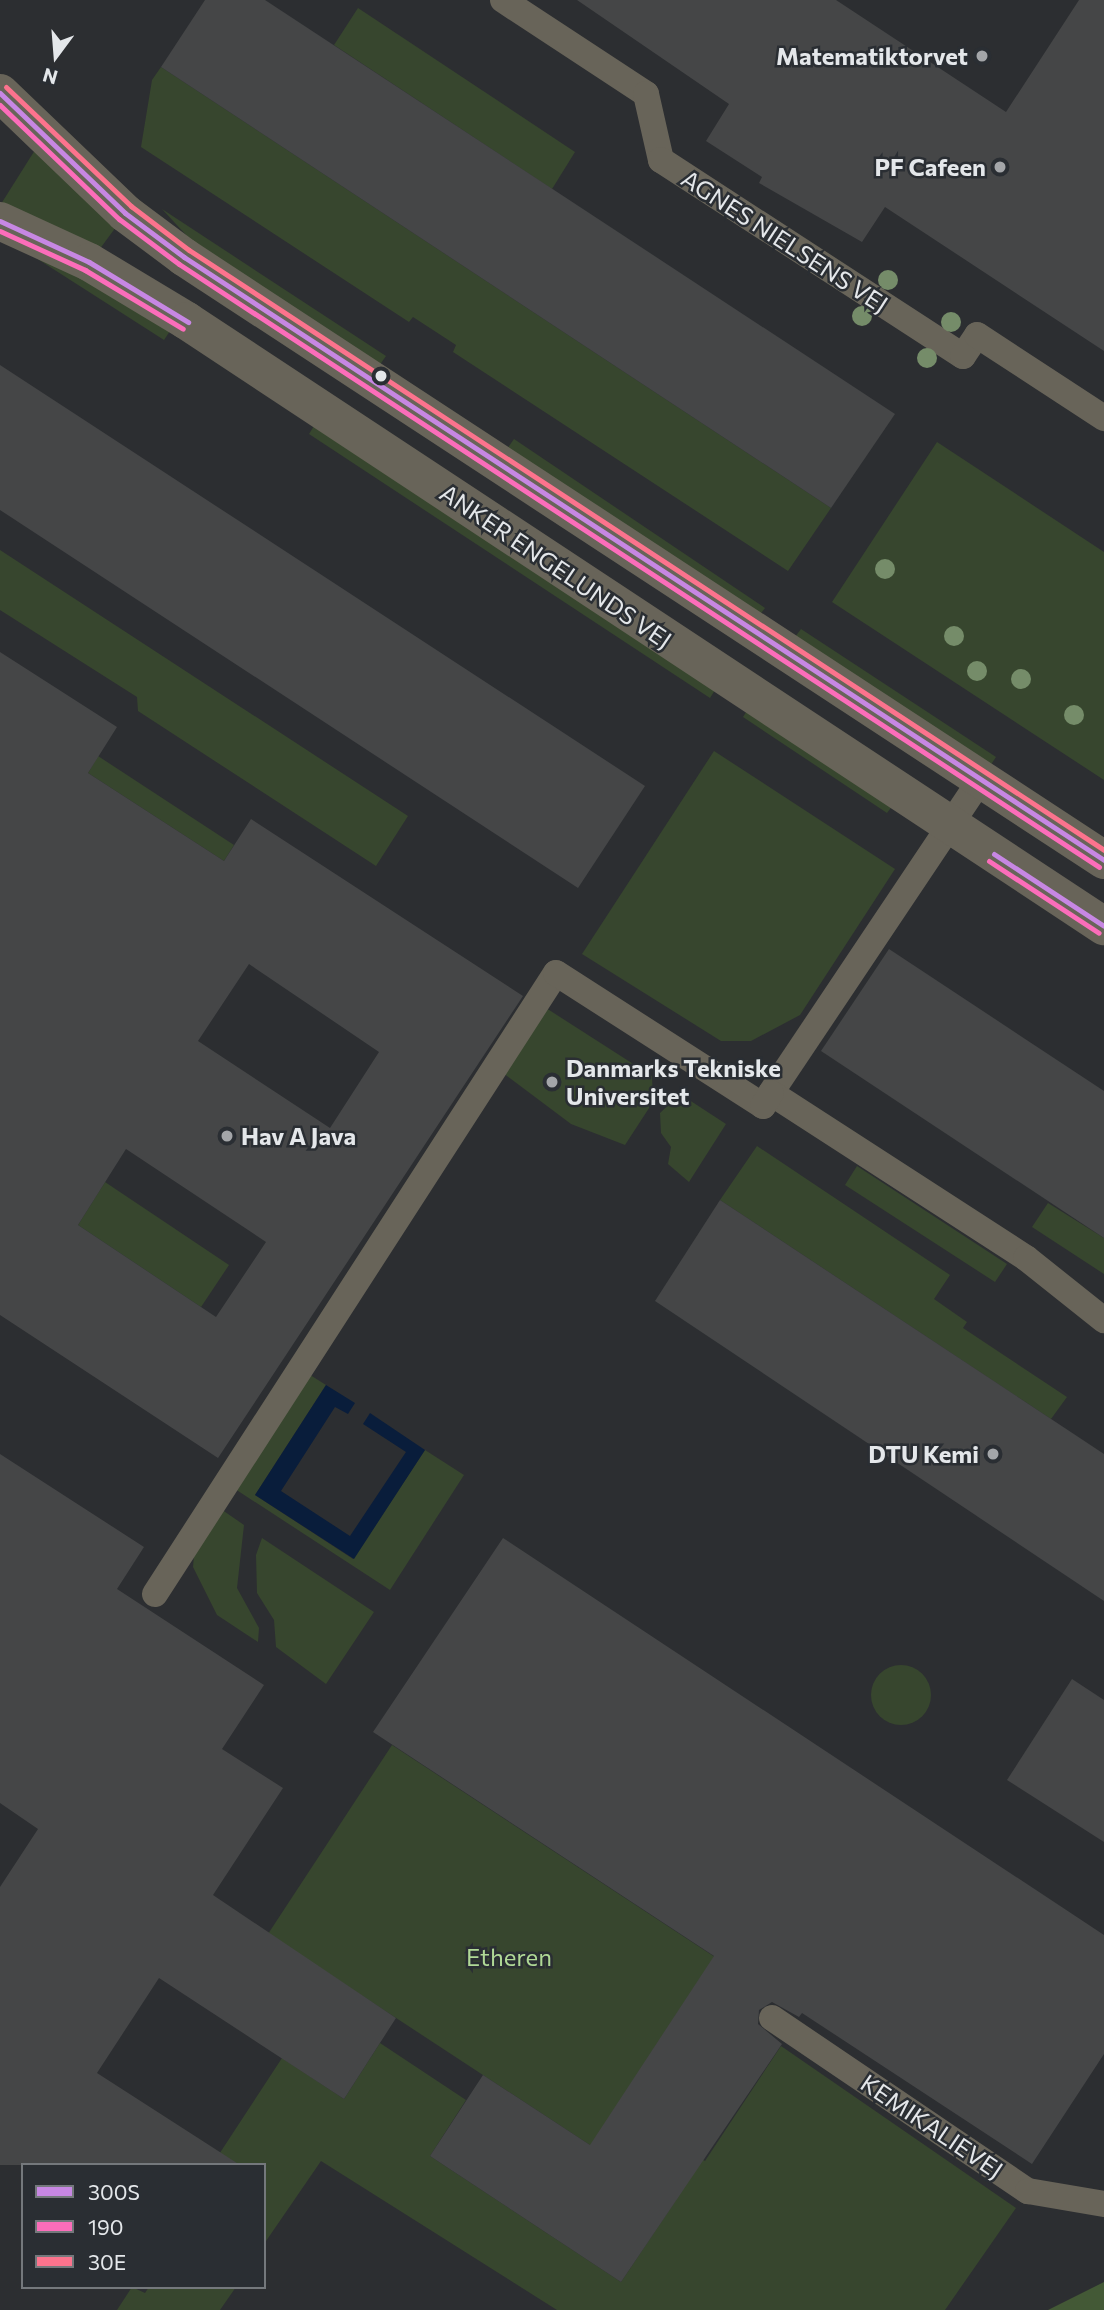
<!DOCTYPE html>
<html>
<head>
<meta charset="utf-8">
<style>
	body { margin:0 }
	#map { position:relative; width:1104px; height:2310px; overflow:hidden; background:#2c2e31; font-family:Commissioner,sans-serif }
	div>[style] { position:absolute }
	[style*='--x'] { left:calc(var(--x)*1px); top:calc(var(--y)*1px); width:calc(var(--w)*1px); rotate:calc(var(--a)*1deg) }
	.green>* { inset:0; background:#37462e }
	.round { border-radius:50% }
	.forest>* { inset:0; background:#435936 }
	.water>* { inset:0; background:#091d3b }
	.building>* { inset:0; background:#454647 }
	.service>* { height:26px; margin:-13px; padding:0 13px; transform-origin:13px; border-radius:13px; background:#686459 }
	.tertiary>* { height:38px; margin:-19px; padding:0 19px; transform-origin:19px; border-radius:19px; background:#686459 }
	.bus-1>* { height:5px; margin:-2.5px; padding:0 2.5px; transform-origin:2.5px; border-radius:2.5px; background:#c787e3 }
	.bus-2>* { height:5px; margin:-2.5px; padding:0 2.5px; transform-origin:2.5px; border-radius:2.5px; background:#fb6dba }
	.bus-3>* { height:5px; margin:-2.5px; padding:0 2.5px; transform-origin:2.5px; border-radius:2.5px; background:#fc738d }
	.trees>* { width:20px; height:20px; margin:-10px; border-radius:50%; background:#758c69 }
	.dots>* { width:19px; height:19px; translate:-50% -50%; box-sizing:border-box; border:4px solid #2a2e33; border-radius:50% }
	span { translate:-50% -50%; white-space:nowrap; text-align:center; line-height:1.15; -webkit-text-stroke:5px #2a2e33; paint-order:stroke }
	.poi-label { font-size:24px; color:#e4e7ea; font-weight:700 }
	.right { translate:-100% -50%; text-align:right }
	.left { translate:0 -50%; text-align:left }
	.street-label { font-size:24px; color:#e4e7ea }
	.park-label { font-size:24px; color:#b0d996 }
	.legend { position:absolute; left:21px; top:2163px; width:245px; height:126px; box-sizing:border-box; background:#2a2e33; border:2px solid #74787c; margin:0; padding:9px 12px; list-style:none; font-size:21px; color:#e4e7ea }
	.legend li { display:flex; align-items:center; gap:14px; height:35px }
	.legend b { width:35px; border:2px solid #74787c }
	.north { position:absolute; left:21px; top:21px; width:70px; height:70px; -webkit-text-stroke:5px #2a2e33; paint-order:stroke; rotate:196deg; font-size:19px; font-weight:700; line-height:28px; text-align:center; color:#e4e7ea }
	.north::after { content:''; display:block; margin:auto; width:24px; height:32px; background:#e4e7ea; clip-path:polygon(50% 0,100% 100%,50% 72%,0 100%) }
</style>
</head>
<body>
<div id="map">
	<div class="green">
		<div style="clip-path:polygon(358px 8px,575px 152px,552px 189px,334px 45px)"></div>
		<div style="clip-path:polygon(161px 67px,831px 508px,788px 571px,453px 352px,456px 345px,413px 317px,409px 322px,141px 147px,152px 80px)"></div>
		<div style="clip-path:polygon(35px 150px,116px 227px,99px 250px,1px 204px)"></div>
		<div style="clip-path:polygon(162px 209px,386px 356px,379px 366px,199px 249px)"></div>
		<div style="clip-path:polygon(36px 258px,80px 275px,170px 331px,164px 340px)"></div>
		<div style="clip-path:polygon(314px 426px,715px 690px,710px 698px,309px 434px)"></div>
		<div style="clip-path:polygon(514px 439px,765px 608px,759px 616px,507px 449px)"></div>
		<div style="clip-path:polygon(937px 442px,1104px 552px,1104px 780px,832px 602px)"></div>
		<div style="clip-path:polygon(0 550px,408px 816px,376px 866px,138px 711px,137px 697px,0 610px)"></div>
		<div style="clip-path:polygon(801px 629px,996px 757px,990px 766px,795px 637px)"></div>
		<div style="clip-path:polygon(748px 709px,893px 805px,887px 813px,743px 717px)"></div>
		<div style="clip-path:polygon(714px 751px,895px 869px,800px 1015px,751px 1041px,721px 1041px,582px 954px)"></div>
		<div style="clip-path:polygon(98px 756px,234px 845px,224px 861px,88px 773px)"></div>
		<div style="clip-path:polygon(546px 1008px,652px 1076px,653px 1102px,625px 1145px,571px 1124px,503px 1073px)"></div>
		<div style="clip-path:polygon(680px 1094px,726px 1124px,689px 1182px,668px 1164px,671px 1147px,661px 1133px,660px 1113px)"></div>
		<div style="clip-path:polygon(757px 1146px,950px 1275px,934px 1299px,967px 1322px,963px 1328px,1067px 1397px,1051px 1419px,720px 1200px)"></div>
		<div style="clip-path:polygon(857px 1166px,1007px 1264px,995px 1282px,845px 1185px)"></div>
		<div style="clip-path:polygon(105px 1182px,229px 1265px,201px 1307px,78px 1225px)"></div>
		<div style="clip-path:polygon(1048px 1203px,1104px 1238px,1104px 1274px,1032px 1227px)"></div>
		<div style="clip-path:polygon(307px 1373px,326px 1385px,255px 1495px,353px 1559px,425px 1450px,464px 1475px,390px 1590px,232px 1487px)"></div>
		<div style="clip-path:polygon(218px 1507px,244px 1525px,237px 1588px,259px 1628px,258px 1642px,217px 1615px,193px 1567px,195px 1544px)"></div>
		<div style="clip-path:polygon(262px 1538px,374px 1612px,326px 1684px,276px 1647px,274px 1620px,257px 1593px,256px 1555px)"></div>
		<div class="round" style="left:871px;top:1665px;width:60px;height:60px"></div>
		<div style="clip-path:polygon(392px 1745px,727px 1965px,602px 2153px,268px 1934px)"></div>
		<div style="clip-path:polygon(380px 2043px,466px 2100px,430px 2156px,621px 2282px,676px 2200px,684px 2148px,705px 2161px,781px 2046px,1016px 2208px,945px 2310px,557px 2310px,321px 2161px,264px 2244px,264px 2165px,212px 2165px,282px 2058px,344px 2099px)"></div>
		<div style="clip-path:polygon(132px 2287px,145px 2293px,149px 2287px,236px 2287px,220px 2310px,117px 2310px)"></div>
	</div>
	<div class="forest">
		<div style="clip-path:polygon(1104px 2282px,1104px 2310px,1048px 2310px)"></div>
	</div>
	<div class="water">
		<div style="clip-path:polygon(326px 1385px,355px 1403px,348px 1414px,335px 1407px,281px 1491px,350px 1536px,406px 1452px,363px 1424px,370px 1413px,425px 1450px,354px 1559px,255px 1495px)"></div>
	</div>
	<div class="building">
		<div style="clip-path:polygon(205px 0,265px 0,895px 414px,831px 508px,161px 67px)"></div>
		<div style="clip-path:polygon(577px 0,836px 0,1006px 112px,1079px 0,1104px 0,1104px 351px,885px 207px,862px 242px,759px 183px,762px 177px,706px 141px,729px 104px)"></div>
		<div style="clip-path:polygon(0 365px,645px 786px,578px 888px,0 510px)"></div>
		<div style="clip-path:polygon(evenodd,0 652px,117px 727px,88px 773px,224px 861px,251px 819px,523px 996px,218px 1458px,0 1315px,0 652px,249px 964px,379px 1052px,330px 1128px,198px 1041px,249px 964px,0 652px,126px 1149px,266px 1242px,216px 1317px,78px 1225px,126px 1149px)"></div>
		<div style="clip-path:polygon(889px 949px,1104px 1091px,1104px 1238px,821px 1051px)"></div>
		<div style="clip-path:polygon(720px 1200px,1104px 1454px,1104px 1601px,655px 1301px)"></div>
		<div style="clip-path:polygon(0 1454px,144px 1547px,117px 1589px,264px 1685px,222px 1749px,283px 1788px,213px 1895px,396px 2018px,344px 2099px,159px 1978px,97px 2073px,240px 2165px,0 2165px,0 1887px,38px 1829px,0 1803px)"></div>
		<div style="clip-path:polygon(503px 1538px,1104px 1935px,1104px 2054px,1032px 2164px,802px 2013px,799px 2017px,772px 2002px,759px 2010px,758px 2024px,782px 2044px,621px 2282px,430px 2156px,483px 2075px,590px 2145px,714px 1956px,373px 1732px)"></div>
		<div style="clip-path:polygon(1072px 1679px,1104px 1700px,1104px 1842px,1007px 1780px)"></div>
	</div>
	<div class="service">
		<div style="--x:503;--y:0;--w:171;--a:33.3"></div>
		<div style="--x:646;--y:94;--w:68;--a:77.2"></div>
		<div style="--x:661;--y:160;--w:360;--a:33"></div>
		<div style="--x:963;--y:356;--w:25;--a:-56"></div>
		<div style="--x:977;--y:335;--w:152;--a:33.2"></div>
		<div style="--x:981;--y:779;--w:378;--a:123.8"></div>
		<div style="--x:771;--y:1093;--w:304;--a:32.9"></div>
		<div style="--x:1026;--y:1258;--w:100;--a:38.5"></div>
		<div style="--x:155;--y:1594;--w:739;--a:-57.15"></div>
		<div style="--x:556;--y:973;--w:246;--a:32.7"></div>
		<div style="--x:763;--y:1106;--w:15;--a:-58"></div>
		<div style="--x:772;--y:2018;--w:309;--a:34.1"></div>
		<div style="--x:1028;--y:2191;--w:77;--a:9.7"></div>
	</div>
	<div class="tertiary">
		<div style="--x:0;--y:93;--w:173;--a:43.8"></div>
		<div style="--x:125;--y:213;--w:74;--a:36.7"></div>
		<div style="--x:184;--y:257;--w:1100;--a:33.24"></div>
		<div style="--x:0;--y:221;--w:98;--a:24.7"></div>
		<div style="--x:89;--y:262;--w:114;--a:31"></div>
		<div style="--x:187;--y:321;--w:1099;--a:33.42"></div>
	</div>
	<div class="bus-1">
		<div style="--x:0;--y:93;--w:173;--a:43.8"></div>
		<div style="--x:125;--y:213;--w:74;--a:36.7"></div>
		<div style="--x:184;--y:257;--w:1100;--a:33.24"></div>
		<div style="--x:0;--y:221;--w:98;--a:24.7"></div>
		<div style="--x:89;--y:262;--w:116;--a:31.2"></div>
		<div style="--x:994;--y:854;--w:131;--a:33.2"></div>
	</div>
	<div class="bus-2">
		<div style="--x:0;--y:105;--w:165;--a:43.8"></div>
		<div style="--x:119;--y:219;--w:75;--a:36.9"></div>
		<div style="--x:179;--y:264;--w:1100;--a:33.24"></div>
		<div style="--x:0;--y:231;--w:94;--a:24.6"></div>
		<div style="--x:85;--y:270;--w:114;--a:31"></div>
		<div style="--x:989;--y:861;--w:131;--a:33.2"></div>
	</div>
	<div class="bus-3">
		<div style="--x:6;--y:87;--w:173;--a:43.6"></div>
		<div style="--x:131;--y:206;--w:73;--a:37.2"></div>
		<div style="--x:189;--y:250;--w:1094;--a:33.25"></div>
	</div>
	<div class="trees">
		<div style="left:888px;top:280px"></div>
		<div style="left:862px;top:316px"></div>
		<div style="left:951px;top:322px"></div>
		<div style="left:927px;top:358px"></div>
		<div style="left:885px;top:569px"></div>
		<div style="left:954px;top:636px"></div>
		<div style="left:977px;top:671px"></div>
		<div style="left:1021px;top:679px"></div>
		<div style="left:1074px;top:715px"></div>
	</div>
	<div class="dots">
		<div style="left:982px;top:56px;background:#a4a6a9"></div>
		<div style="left:1000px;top:167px;background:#a4a6a9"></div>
		<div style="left:381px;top:376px;background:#e4e7ea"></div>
		<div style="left:552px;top:1082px;background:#a4a6a9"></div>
		<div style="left:227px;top:1136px;background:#a4a6a9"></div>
		<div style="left:993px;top:1454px;background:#a4a6a9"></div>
	</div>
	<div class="poi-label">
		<span class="right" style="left:968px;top:56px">Matematiktorvet</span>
		<span class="right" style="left:986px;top:167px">PF Cafeen</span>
		<span class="left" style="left:566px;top:1082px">Danmarks Tekniske<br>Universitet</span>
		<span class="left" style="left:241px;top:1136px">Hav A Java</span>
		<span class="right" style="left:979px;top:1454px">DTU Kemi</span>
	</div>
	<div class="street-label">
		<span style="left:785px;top:241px;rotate:33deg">AGNES NIELSENS VEJ</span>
		<span style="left:556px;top:566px;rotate:34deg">ANKER ENGELUNDS VEJ</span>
		<span style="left:932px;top:2126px;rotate:34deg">KEMIKALIEVEJ</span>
	</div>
	<div class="park-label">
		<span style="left:509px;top:1957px">Etheren</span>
	</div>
	<ul class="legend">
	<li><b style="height:9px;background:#c787e3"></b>300S</li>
	<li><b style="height:9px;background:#fb6dba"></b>190</li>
	<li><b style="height:9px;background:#fc738d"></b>30E</li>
	</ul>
	<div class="north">N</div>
</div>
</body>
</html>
